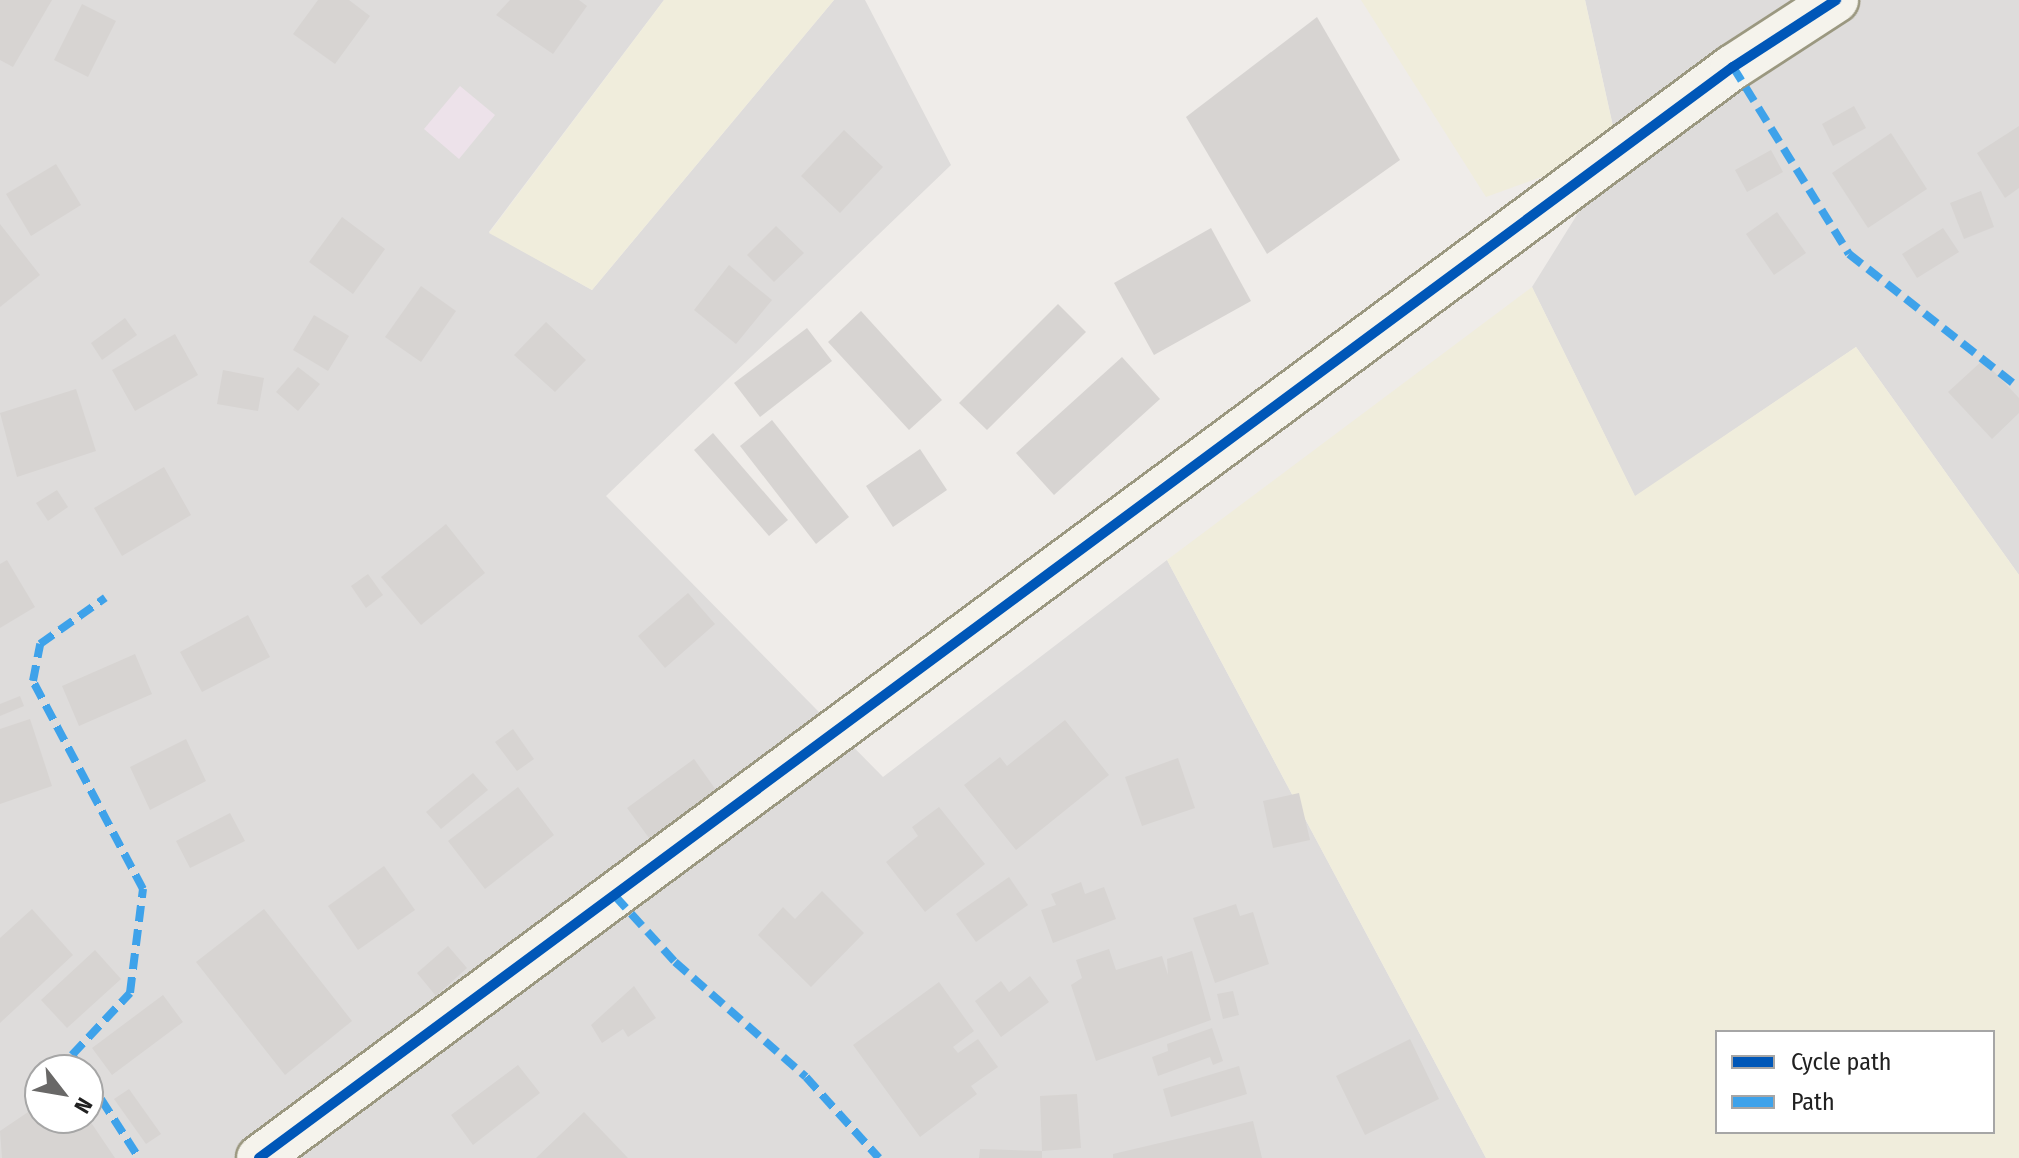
<!DOCTYPE html>
<html>
<head>
<meta charset="utf-8">
<style>
	body { margin:0 }
	#map { position:relative; width:2019px; height:1158px; overflow:hidden; background:#efece9; font-family:"Fira Sans Condensed",sans-serif }
	div>[style] { position:absolute }
	[style*='--x'] { left:calc(var(--x)*1px); top:calc(var(--y)*1px); width:calc(var(--w)*1px); rotate:calc(var(--a)*1deg) }
	.residential>* { inset:0; background:#dedcdb }
	.industrial>* { inset:0; background:#ede2ea }
	.farmland>* { inset:0; background:#f0eddc }
	.building>* { inset:0; background:#d7d4d2 }
	.roads { filter:drop-shadow(2px 0 #9b9880) drop-shadow(-2px 0 #9b9880) drop-shadow(0 2px #9b9880) drop-shadow(0 -2px #9b9880) }
	.secondary>* { height:44px; margin:-22px; padding:0 22px; transform-origin:22px; border-radius:22px; background:#f5f3ec }
	.quiet>* { height:8px; margin-top:-4px; transform-origin:0; background:repeating-linear-gradient(90deg,#3ea2ea 0 16px,transparent 0 24px) }
	.cycleway>* { height:10px; margin:-5px; padding:0 5px; transform-origin:5px; border-radius:5px; background:#0057b8 }
	span { translate:-50% -50%; white-space:nowrap; text-align:center; line-height:1.15; -webkit-text-stroke:6px #fff; paint-order:stroke }
	.legend { position:absolute; left:1715px; top:1030px; width:280px; height:104px; box-sizing:border-box; background:#fff; border:2px solid #a6a6a6; margin:0; padding:10px 14px; list-style:none; font-size:24px; color:#212121 }
	.legend li { display:flex; align-items:center; gap:16px; height:40px }
	.legend b { width:40px; border:2px solid #a6a6a6 }
	.north { position:absolute; left:24px; top:1054px; width:80px; height:80px; box-sizing:border-box; background:#fff; border:2px solid #a6a6a6; border-radius:50%; rotate:121deg; font-size:22px; font-weight:700; line-height:32px; text-align:center; color:#212121 }
	.north::after { content:''; display:block; margin:auto; width:28px; height:36px; background:#696867; clip-path:polygon(50% 0,100% 100%,50% 72%,0 100%) }
</style>
</head>
<body>
<div id="map">
	<div class="residential">
		<div style="clip-path:polygon(evenodd,0 0,664px 0,489px 232px,592px 290px,834px 0,865px 0,951px 165px,606px 496px,883px 777px,1167px 560px,1486px 1158px,0 1158px,0 0,40px 1070px,88px 1070px,88px 1118px,40px 1118px,40px 1070px)"></div>
		<div style="clip-path:polygon(1585px 0,2019px 0,2019px 575px,1856px 347px,1635px 497px,1532px 287px,1618px 149px)"></div>
	</div>
	<div class="industrial">
		<div style="clip-path:polygon(460px 86px,495px 115px,459px 159px,424px 129px)"></div>
	</div>
	<div class="farmland">
		<div style="clip-path:polygon(664px 0,834px 0,592px 290px,489px 233px)"></div>
		<div style="clip-path:polygon(1361px 0,1585px 0,1618px 149px,1486px 197px)"></div>
		<div style="clip-path:polygon(evenodd,1532px 287px,1635px 496px,1856px 347px,2019px 575px,2019px 1158px,1486px 1158px,1167px 560px,1532px 287px,1717px 1032px,1993px 1032px,1993px 1132px,1717px 1132px,1717px 1032px)"></div>
	</div>
	<div class="building">
		<div style="clip-path:polygon(0 0,52px 0,13px 67px,0 60px)"></div>
		<div style="clip-path:polygon(318px 0,349px 0,370px 16px,335px 64px,293px 34px)"></div>
		<div style="clip-path:polygon(510px 0,579px 0,587px 6px,553px 54px,496px 15px)"></div>
		<div style="clip-path:polygon(82px 4px,116px 21px,88px 77px,54px 60px)"></div>
		<div style="clip-path:polygon(1317px 17px,1400px 160px,1267px 254px,1186px 117px)"></div>
		<div style="clip-path:polygon(1854px 106px,1866px 128px,1833px 146px,1822px 124px)"></div>
		<div style="clip-path:polygon(2019px 126px,2019px 188px,2005px 198px,1977px 153px)"></div>
		<div style="clip-path:polygon(844px 130px,883px 167px,840px 213px,801px 176px)"></div>
		<div style="clip-path:polygon(1891px 133px,1927px 189px,1868px 228px,1832px 173px)"></div>
		<div style="clip-path:polygon(1771px 150px,1783px 172px,1747px 192px,1735px 170px)"></div>
		<div style="clip-path:polygon(56px 164px,81px 205px,31px 236px,6px 194px)"></div>
		<div style="clip-path:polygon(1981px 191px,1994px 227px,1964px 239px,1950px 203px)"></div>
		<div style="clip-path:polygon(1777px 212px,1806px 253px,1774px 275px,1746px 234px)"></div>
		<div style="clip-path:polygon(342px 217px,385px 249px,353px 294px,309px 262px)"></div>
		<div style="clip-path:polygon(0 224px,40px 275px,0 307px)"></div>
		<div style="clip-path:polygon(776px 226px,804px 253px,774px 282px,747px 255px)"></div>
		<div style="clip-path:polygon(1211px 228px,1251px 301px,1154px 355px,1114px 283px)"></div>
		<div style="clip-path:polygon(1943px 228px,1959px 252px,1917px 278px,1902px 254px)"></div>
		<div style="clip-path:polygon(729px 265px,772px 300px,736px 344px,694px 310px)"></div>
		<div style="clip-path:polygon(421px 286px,456px 311px,421px 362px,385px 337px)"></div>
		<div style="clip-path:polygon(1058px 304px,1086px 332px,987px 430px,959px 403px)"></div>
		<div style="clip-path:polygon(861px 311px,942px 400px,909px 430px,828px 342px)"></div>
		<div style="clip-path:polygon(314px 315px,349px 336px,328px 371px,293px 350px)"></div>
		<div style="clip-path:polygon(125px 318px,137px 335px,102px 360px,91px 343px)"></div>
		<div style="clip-path:polygon(546px 322px,586px 360px,555px 392px,514px 355px)"></div>
		<div style="clip-path:polygon(807px 328px,832px 361px,760px 417px,734px 383px)"></div>
		<div style="clip-path:polygon(175px 334px,198px 375px,135px 411px,112px 370px)"></div>
		<div style="clip-path:polygon(1122px 357px,1160px 399px,1054px 495px,1016px 453px)"></div>
		<div style="clip-path:polygon(1983px 360px,2019px 398px,2019px 413px,1992px 439px,1948px 392px)"></div>
		<div style="clip-path:polygon(298px 367px,320px 384px,298px 411px,276px 392px)"></div>
		<div style="clip-path:polygon(223px 370px,264px 378px,258px 411px,217px 404px)"></div>
		<div style="clip-path:polygon(76px 389px,96px 451px,17px 477px,0 413px)"></div>
		<div style="clip-path:polygon(772px 420px,849px 517px,816px 544px,740px 446px)"></div>
		<div style="clip-path:polygon(713px 433px,788px 520px,769px 536px,694px 450px)"></div>
		<div style="clip-path:polygon(920px 449px,947px 490px,893px 527px,866px 486px)"></div>
		<div style="clip-path:polygon(164px 467px,191px 515px,122px 556px,94px 508px)"></div>
		<div style="clip-path:polygon(57px 490px,68px 507px,48px 521px,36px 503px)"></div>
		<div style="clip-path:polygon(446px 524px,485px 573px,421px 625px,381px 577px)"></div>
		<div style="clip-path:polygon(7px 560px,35px 607px,0 628px,0 564px)"></div>
		<div style="clip-path:polygon(368px 574px,383px 595px,366px 608px,351px 586px)"></div>
		<div style="clip-path:polygon(688px 593px,715px 624px,665px 668px,638px 636px)"></div>
		<div style="clip-path:polygon(248px 615px,270px 657px,202px 692px,180px 652px)"></div>
		<div style="clip-path:polygon(135px 654px,152px 694px,79px 726px,62px 686px)"></div>
		<div style="clip-path:polygon(20px 696px,24px 706px,0 716px,0 704px)"></div>
		<div style="clip-path:polygon(30px 719px,52px 786px,0 804px,0 729px)"></div>
		<div style="clip-path:polygon(1065px 720px,1109px 775px,1016px 850px,964px 785px,1000px 757px,1007px 766px)"></div>
		<div style="clip-path:polygon(513px 729px,534px 759px,517px 771px,495px 742px)"></div>
		<div style="clip-path:polygon(186px 739px,206px 781px,150px 810px,130px 767px)"></div>
		<div style="clip-path:polygon(1178px 758px,1195px 808px,1142px 826px,1125px 777px)"></div>
		<div style="clip-path:polygon(694px 759px,716px 790px,649px 838px,627px 808px)"></div>
		<div style="clip-path:polygon(473px 773px,488px 790px,441px 829px,426px 812px)"></div>
		<div style="clip-path:polygon(518px 787px,554px 835px,485px 889px,448px 841px)"></div>
		<div style="clip-path:polygon(1299px 793px,1310px 840px,1273px 848px,1263px 801px)"></div>
		<div style="clip-path:polygon(939px 807px,985px 864px,925px 912px,886px 862px,918px 836px,912px 827px)"></div>
		<div style="clip-path:polygon(230px 813px,245px 841px,190px 868px,176px 841px)"></div>
		<div style="clip-path:polygon(384px 866px,415px 910px,358px 950px,328px 906px)"></div>
		<div style="clip-path:polygon(1009px 877px,1028px 905px,976px 942px,956px 914px)"></div>
		<div style="clip-path:polygon(1081px 882px,1085px 894px,1104px 887px,1116px 919px,1053px 943px,1041px 910px,1056px 905px,1051px 894px)"></div>
		<div style="clip-path:polygon(822px 891px,864px 933px,811px 987px,758px 935px,783px 907px,795px 919px)"></div>
		<div style="clip-path:polygon(1236px 904px,1240px 916px,1253px 912px,1269px 964px,1215px 983px,1193px 918px)"></div>
		<div style="clip-path:polygon(32px 909px,73px 955px,0 1023px,0 938px)"></div>
		<div style="clip-path:polygon(264px 909px,352px 1021px,285px 1075px,196px 962px)"></div>
		<div style="clip-path:polygon(448px 946px,467px 968px,436px 996px,417px 973px)"></div>
		<div style="clip-path:polygon(1109px 949px,1116px 970px,1162px 956px,1168px 975px,1167px 959px,1192px 951px,1211px 1020px,1096px 1061px,1071px 985px,1082px 978px,1076px 960px)"></div>
		<div style="clip-path:polygon(95px 950px,121px 979px,67px 1028px,41px 1000px)"></div>
		<div style="clip-path:polygon(1030px 976px,1049px 1002px,1001px 1037px,975px 1001px,1001px 981px,1009px 992px)"></div>
		<div style="clip-path:polygon(939px 982px,974px 1031px,953px 1047px,958px 1053px,978px 1039px,998px 1067px,971px 1086px,977px 1094px,920px 1137px,853px 1045px)"></div>
		<div style="clip-path:polygon(634px 986px,656px 1018px,628px 1037px,623px 1029px,602px 1043px,591px 1025px)"></div>
		<div style="clip-path:polygon(1233px 991px,1239px 1015px,1223px 1019px,1217px 994px)"></div>
		<div style="clip-path:polygon(163px 995px,183px 1022px,112px 1075px,92px 1048px)"></div>
		<div style="clip-path:polygon(1212px 1028px,1223px 1061px,1213px 1065px,1210px 1057px,1158px 1076px,1152px 1057px,1168px 1051px,1167px 1044px)"></div>
		<div style="clip-path:polygon(1410px 1039px,1439px 1099px,1365px 1135px,1336px 1076px)"></div>
		<div style="clip-path:polygon(518px 1065px,540px 1093px,473px 1145px,451px 1115px)"></div>
		<div style="clip-path:polygon(1239px 1066px,1247px 1094px,1171px 1117px,1163px 1089px)"></div>
		<div style="clip-path:polygon(129px 1089px,161px 1134px,146px 1144px,114px 1099px)"></div>
		<div style="clip-path:polygon(1077px 1094px,1081px 1148px,1042px 1151px,1040px 1096px)"></div>
		<div style="clip-path:polygon(40px 1104px,40px 1118px,88px 1118px,115px 1158px,2px 1158px,0 1131px)"></div>
		<div style="clip-path:polygon(584px 1112px,628px 1158px,536px 1158px)"></div>
		<div style="clip-path:polygon(1253px 1121px,1262px 1158px,1113px 1158px,1113px 1154px)"></div>
		<div style="clip-path:polygon(980px 1149px,1042px 1151px,1042px 1158px,979px 1158px)"></div>
	</div>
	<div class="roads">
		<div class="secondary">
			<div style="--x:259;--y:1158;--w:1834;--a:-36.51"></div>
			<div style="--x:1733;--y:67;--w:123;--a:-33"></div>
		</div>
	</div>
	<div class="quiet">
		<div style="--x:1733;--y:67;--w:220;--a:58.2"></div>
		<div style="--x:1849;--y:254;--w:216;--a:38.2"></div>
		<div style="--x:615;--y:896;--w:89;--a:47.7"></div>
		<div style="--x:675;--y:962;--w:174;--a:41.3"></div>
		<div style="--x:806;--y:1077;--w:109;--a:48"></div>
		<div style="--x:82;--y:1070;--w:18;--a:-124"></div>
		<div style="--x:72;--y:1055;--w:85;--a:-46.9"></div>
		<div style="--x:130;--y:993;--w:105;--a:-82.9"></div>
		<div style="--x:143;--y:889;--w:235;--a:-117.9"></div>
		<div style="--x:33;--y:681;--w:38;--a:-79"></div>
		<div style="--x:40;--y:644;--w:80;--a:-35.3"></div>
		<div style="--x:88;--y:1079;--w:94;--a:57.2"></div>
	</div>
	<div class="cycleway">
		<div style="--x:259;--y:1158;--w:1834;--a:-36.51"></div>
		<div style="--x:1733;--y:67;--w:123;--a:-33"></div>
	</div>
	<ul class="legend">
	<li><b style="height:10px;background:#0057b8"></b>Cycle path</li>
	<li><b style="height:10px;background:#3ea2ea"></b>Path</li>
	</ul>
	<div class="north">N</div>
</div>
</body>
</html>
